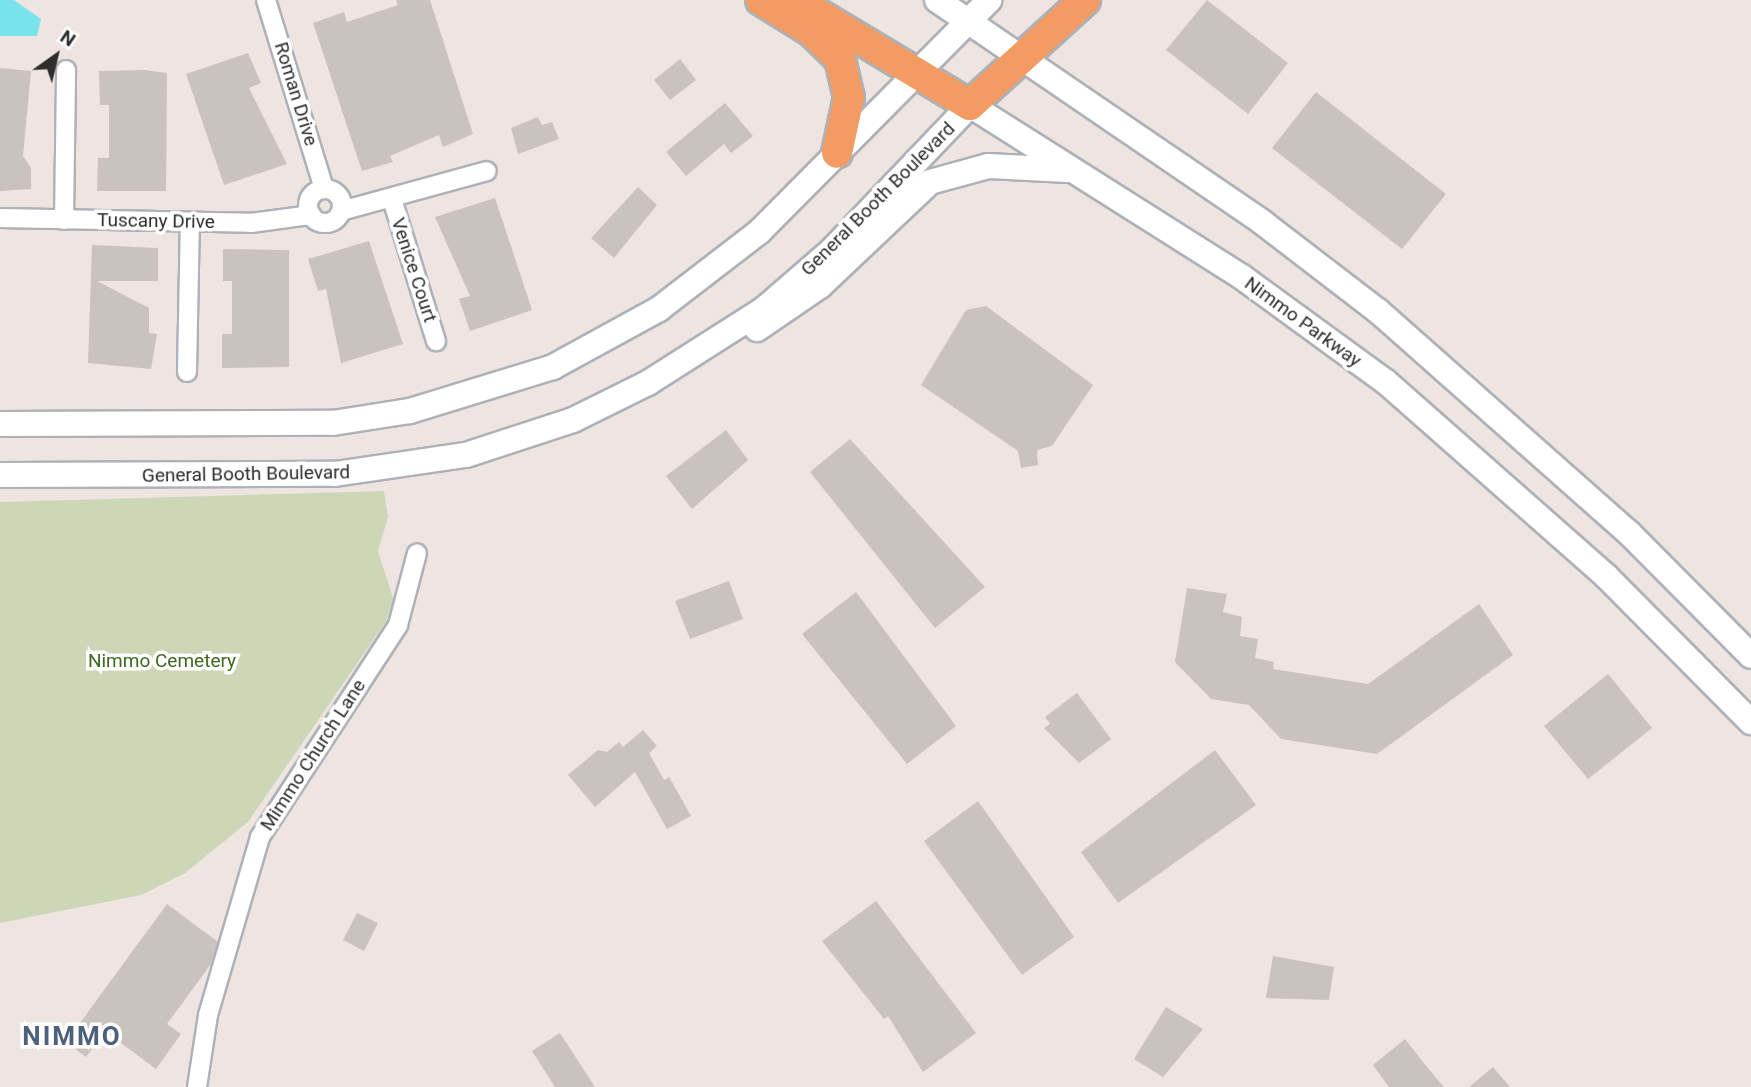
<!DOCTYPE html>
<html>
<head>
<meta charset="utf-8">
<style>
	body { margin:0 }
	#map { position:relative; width:1751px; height:1087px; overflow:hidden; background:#eee5e0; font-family:Roboto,sans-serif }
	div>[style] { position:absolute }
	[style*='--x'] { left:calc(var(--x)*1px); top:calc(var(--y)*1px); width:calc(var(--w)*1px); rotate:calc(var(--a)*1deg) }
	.cemetery>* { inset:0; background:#cdd7b8 }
	.water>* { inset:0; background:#79e2ea }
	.building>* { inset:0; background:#c9c2bf }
	.roads { filter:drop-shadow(2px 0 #adb1b8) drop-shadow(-2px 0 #adb1b8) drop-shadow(0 2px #adb1b8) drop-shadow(0 -2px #adb1b8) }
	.minor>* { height:18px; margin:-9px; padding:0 9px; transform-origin:9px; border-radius:9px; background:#fff }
	.minor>.ring { margin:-9px; padding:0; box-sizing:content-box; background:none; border:18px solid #fff; border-radius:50% }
	.secondary>* { height:24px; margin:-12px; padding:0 12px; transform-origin:12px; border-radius:12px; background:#fff }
	.trunk>* { height:30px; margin:-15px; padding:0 15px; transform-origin:15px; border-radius:15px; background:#f29c64 }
	span { translate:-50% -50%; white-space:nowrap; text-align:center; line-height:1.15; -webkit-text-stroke:7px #fff; paint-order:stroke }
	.street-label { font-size:19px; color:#2d2d2d }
	.park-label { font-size:19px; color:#3c691e }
	.district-label { font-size:26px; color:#4e607c; font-weight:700; letter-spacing:2px }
	.north { position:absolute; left:21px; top:21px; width:70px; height:70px; -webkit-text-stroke:5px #fff; paint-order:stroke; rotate:34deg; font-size:19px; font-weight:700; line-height:28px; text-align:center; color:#2d2d2d }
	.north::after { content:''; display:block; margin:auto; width:24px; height:32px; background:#2d2d2d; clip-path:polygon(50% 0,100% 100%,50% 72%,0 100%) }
</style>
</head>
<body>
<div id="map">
	<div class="cemetery">
		<div style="clip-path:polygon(384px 491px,388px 517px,378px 551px,394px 601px,385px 623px,248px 822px,185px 873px,141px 895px,0 923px,0 502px)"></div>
	</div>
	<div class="water">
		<div style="clip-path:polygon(0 0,14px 0,41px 19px,37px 36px,0 36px)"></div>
	</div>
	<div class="building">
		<div style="clip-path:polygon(396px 0,430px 0,473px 134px,443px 147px,439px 135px,390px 156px,393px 162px,362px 171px,313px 23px,344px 12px,347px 22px,398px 5px)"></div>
		<div style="clip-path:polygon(1207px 0,1288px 63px,1248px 114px,1166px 50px)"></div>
		<div style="clip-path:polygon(248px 53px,261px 83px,249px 88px,287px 164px,224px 185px,186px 74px)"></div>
		<div style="clip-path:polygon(680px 59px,696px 80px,670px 100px,654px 80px)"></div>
		<div style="clip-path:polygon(0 68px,31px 71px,23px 156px,31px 168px,31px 189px,0 191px)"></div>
		<div style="clip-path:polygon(145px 70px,167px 73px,166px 191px,97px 191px,98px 158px,109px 158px,109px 105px,100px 105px,99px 71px)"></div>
		<div style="clip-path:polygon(1316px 92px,1446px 194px,1402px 249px,1272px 148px)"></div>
		<div style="clip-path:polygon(725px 103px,753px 136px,731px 153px,724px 144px,686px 176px,666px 152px)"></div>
		<div style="clip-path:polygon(538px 117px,542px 125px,552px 122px,559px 139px,518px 154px,511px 128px)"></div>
		<div style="clip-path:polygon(638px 187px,657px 205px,614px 258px,591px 238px)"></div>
		<div style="clip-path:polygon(495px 198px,532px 310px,470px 331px,459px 299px,470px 296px,435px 217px)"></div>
		<div style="clip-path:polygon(369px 241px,403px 344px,341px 363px,326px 289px,318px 291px,308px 259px)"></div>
		<div style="clip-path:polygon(92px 245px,158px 248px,158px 281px,97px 281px,149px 308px,149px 333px,157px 334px,151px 369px,88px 363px)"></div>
		<div style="clip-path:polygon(223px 249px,289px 250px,289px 367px,222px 368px,222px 334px,232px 334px,232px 281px,223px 281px)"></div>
		<div style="clip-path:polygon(986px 306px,1093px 385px,1052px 446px,1037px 450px,1038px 465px,1021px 468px,1018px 451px,921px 385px,966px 310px)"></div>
		<div style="clip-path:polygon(726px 430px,748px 460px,692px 509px,666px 476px)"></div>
		<div style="clip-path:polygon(850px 439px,985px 587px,935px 628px,810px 472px)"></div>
		<div style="clip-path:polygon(729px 581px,743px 619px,690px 639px,675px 601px)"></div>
		<div style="clip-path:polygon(1187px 588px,1227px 594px,1223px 612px,1242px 617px,1240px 636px,1258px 639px,1255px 658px,1274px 662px,1273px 669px,1368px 684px,1479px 604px,1513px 655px,1377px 754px,1281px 739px,1249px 705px,1211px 699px,1175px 662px)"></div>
		<div style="clip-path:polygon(856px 592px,956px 726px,907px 764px,802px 634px)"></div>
		<div style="clip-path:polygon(1608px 674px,1652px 728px,1588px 779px,1544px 726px)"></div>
		<div style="clip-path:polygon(1077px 693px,1111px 739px,1079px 763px,1044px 728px,1050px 724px,1045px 717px)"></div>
		<div style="clip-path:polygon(643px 730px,657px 746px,649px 753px,664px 780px,669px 777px,691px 816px,667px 829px,635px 772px,595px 807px,568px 775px,598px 750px,607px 752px,619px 742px,623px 747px)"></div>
		<div style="clip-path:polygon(1215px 750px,1256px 805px,1118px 903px,1081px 852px)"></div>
		<div style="clip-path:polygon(978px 801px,1074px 937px,1022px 975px,924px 841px)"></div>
		<div style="clip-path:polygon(876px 901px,976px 1033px,923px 1072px,888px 1016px,884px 1019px,822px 941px)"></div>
		<div style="clip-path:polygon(167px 904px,218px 942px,211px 964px,167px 1024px,181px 1034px,156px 1069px,105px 1031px,86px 1057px,66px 1042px)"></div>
		<div style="clip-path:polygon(357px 913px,378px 923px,364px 951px,343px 940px)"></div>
		<div style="clip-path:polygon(1273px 956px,1334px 967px,1329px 1000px,1266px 998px)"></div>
		<div style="clip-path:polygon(1166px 1007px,1203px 1029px,1163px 1077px,1134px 1059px)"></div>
		<div style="clip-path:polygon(560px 1033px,595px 1087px,555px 1087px,532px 1051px)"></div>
		<div style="clip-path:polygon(1405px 1039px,1427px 1067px,1444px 1087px,1389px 1087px,1373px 1065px)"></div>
		<div style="clip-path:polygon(1493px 1067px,1510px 1087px,1469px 1087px)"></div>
	</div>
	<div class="roads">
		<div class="minor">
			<div style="--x:266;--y:0;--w:198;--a:72.9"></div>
			<div class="ring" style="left:308px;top:189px;width:16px;height:16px"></div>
			<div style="--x:392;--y:199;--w:149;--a:72.8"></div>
			<div style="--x:341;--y:211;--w:151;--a:-15.3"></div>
			<div style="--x:0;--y:218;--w:251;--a:1.1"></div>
			<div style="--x:251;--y:223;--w:61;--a:-7.6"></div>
			<div style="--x:64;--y:220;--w:150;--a:-89.2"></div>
			<div style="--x:187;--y:372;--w:150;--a:-88.9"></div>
			<div style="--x:197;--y:1087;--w:73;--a:-81.3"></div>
			<div style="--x:208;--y:1015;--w:185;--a:-73.7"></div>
			<div style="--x:260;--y:837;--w:253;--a:-56.9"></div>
			<div style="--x:398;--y:625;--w:74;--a:-75.2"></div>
		</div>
		<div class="secondary">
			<div style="--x:937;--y:0;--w:394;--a:34.3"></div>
			<div style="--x:1262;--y:222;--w:146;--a:37.5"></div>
			<div style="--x:1378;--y:311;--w:335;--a:41.5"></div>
			<div style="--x:1629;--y:533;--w:173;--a:45.2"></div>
			<div style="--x:757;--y:329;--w:76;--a:-34.3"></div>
			<div style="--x:820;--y:286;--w:151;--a:-43.4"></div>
			<div style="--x:930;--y:182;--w:60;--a:-15.4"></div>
			<div style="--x:988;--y:166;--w:80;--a:2.9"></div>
			<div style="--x:0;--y:424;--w:333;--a:-0.2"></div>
			<div style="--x:333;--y:423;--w:78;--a:-8.9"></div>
			<div style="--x:410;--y:411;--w:150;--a:-17.1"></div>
			<div style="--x:553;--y:367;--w:121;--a:-28.7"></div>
			<div style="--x:659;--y:309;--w:126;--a:-37.6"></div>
			<div style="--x:759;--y:232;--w:327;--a:-45.2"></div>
			<div style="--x:0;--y:475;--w:335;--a:-0.2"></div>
			<div style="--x:335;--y:474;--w:132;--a:-8.3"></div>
			<div style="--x:466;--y:455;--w:113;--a:-18.1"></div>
			<div style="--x:573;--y:420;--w:84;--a:-26.3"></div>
			<div style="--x:648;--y:383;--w:138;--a:-32.5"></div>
			<div style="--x:764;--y:309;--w:90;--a:-40.9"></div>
			<div style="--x:832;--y:250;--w:200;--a:-46.4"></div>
			<div style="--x:970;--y:105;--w:322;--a:32.3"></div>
			<div style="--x:1242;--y:277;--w:178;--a:36.1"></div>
			<div style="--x:1386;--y:382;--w:293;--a:41.4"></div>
			<div style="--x:1606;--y:576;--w:206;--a:45.2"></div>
		</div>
		<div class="trunk">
			<div style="--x:761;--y:0;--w:59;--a:31.8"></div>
			<div style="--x:811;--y:31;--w:40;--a:44"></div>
			<div style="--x:840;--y:59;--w:39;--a:77"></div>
			<div style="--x:849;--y:97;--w:57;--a:102.1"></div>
			<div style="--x:795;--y:0;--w:204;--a:31"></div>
			<div style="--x:970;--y:105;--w:156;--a:-42.4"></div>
		</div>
	</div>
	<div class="street-label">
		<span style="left:296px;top:94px;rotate:73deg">Roman Drive</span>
		<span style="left:878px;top:199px;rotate:-45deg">General Booth Boulevard</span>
		<span style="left:156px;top:221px;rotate:1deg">Tuscany Drive</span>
		<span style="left:414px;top:270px;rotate:72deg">Venice Court</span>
		<span style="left:1303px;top:322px;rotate:36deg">Nimmo Parkway</span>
		<span style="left:246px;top:474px;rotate:-1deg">General Booth Boulevard</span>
		<span style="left:313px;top:755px;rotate:-57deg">Mimmo Church Lane</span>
	</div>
	<div class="park-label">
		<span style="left:162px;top:661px">Nimmo Cemetery</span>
	</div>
	<div class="district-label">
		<span style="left:72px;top:1037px">NIMMO</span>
	</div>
	<div class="north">N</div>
</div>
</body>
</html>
